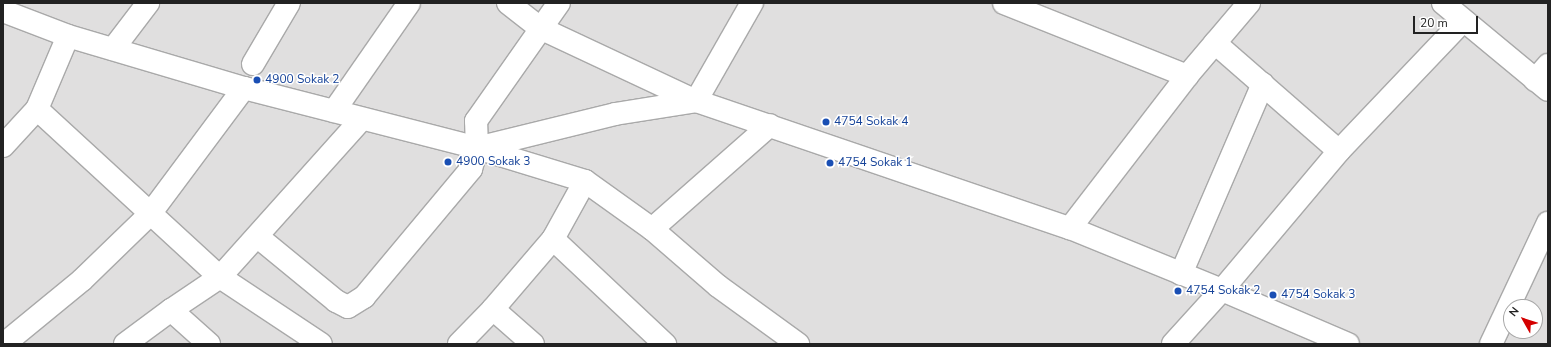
<!DOCTYPE html>
<html>
<head>
<meta charset="utf-8">
<style>
	body { margin:0 }
	#map { position:relative; width:1551px; height:347px; overflow:hidden; background:#f2efe9; font-family:"Nunito Sans",sans-serif }
	div>[style] { position:absolute }
	[style*='--x'] { left:calc(var(--x)*1px); top:calc(var(--y)*1px); width:calc(var(--w)*1px); rotate:calc(var(--a)*1deg) }
	.residential>* { inset:0; background:#e0dfdf }
	.roads { filter:drop-shadow(1px 0 #a9a9a9) drop-shadow(-1px 0 #a9a9a9) drop-shadow(0 1px #a9a9a9) drop-shadow(0 -1px #a9a9a9) }
	.minor>* { height:22px; margin:-11px; padding:0 11px; transform-origin:11px; border-radius:11px; background:#fff }
	.tertiary>* { height:22px; margin:-11px; padding:0 11px; transform-origin:11px; border-radius:11px; background:#fff }
	.dots>* { width:11px; height:11px; translate:-50% -50%; box-sizing:border-box; border:2px solid #fff; border-radius:50% }
	span { translate:-50% -50%; white-space:nowrap; text-align:center; line-height:1.15; -webkit-text-stroke:3px #fff; paint-order:stroke }
	.transit-label { font-size:12px; color:#164399 }
	.left { translate:0 -50%; text-align:left }
	.frame { position:absolute; inset:0; border:4px solid #222; pointer-events:none }
	.north { position:absolute; left:1503px; top:299px; width:40px; height:40px; box-sizing:border-box; background:#fff; border:1px solid #a7a7a7; border-radius:50%; rotate:309deg; font-size:11px; font-weight:700; line-height:16px; text-align:center; color:#222 }
	.north::after { content:''; display:block; margin:auto; width:14px; height:18px; background:#d40000; clip-path:polygon(50% 0,100% 100%,50% 72%,0 100%) }
	.scale { position:absolute; left:1413px; top:16px; width:65px; height:18px; box-sizing:border-box; border:2px solid #222; border-top:0; padding-left:5px; font-size:12px; line-height:14px; white-space:nowrap; color:#222; -webkit-text-stroke:3px #fff; paint-order:stroke }
</style>
</head>
<body>
<div id="map">
	<div class="residential">
		<div style="clip-path:polygon(evenodd,3px 3px,1548px 3px,1548px 344px,3px 344px,3px 3px,1511px 307px,1535px 307px,1535px 331px,1511px 331px,1511px 307px)"></div>
	</div>
	<div class="roads">
		<div class="minor">
			<div style="--x:1004;--y:3;--w:197;--a:21.7"></div>
			<div style="--x:1215;--y:43;--w:164;--a:41.1"></div>
			<div style="--x:113;--y:49;--w:58;--a:-52.7"></div>
			<div style="--x:253;--y:64;--w:71;--a:-59.5"></div>
			<div style="--x:1535;--y:80;--w:20;--a:-49"></div>
			<div style="--x:696;--y:101;--w:113;--a:-60.3"></div>
			<div style="--x:37;--y:109;--w:248;--a:42.6"></div>
			<div style="--x:220;--y:277;--w:121;--a:33.6"></div>
			<div style="--x:334;--y:111;--w:131;--a:-55.2"></div>
			<div style="--x:3;--y:146;--w:50;--a:-47.4"></div>
			<div style="--x:37;--y:109;--w:79;--a:-67"></div>
			<div style="--x:477;--y:148;--w:113;--a:17"></div>
			<div style="--x:585;--y:181;--w:82;--a:35.6"></div>
			<div style="--x:652;--y:229;--w:87;--a:40.8"></div>
			<div style="--x:718;--y:286;--w:99;--a:35.9"></div>
			<div style="--x:1070;--y:228;--w:192;--a:-52.4"></div>
			<div style="--x:1187;--y:76;--w:96;--a:-49.7"></div>
			<div style="--x:652;--y:229;--w:157;--a:-41.4"></div>
			<div style="--x:258;--y:237;--w:101;--a:39.4"></div>
			<div style="--x:336;--y:301;--w:13;--a:27"></div>
			<div style="--x:348;--y:307;--w:19;--a:-32"></div>
			<div style="--x:364;--y:297;--w:167;--a:-50.1"></div>
			<div style="--x:471;--y:169;--w:22;--a:-74"></div>
			<div style="--x:477;--y:148;--w:27;--a:-92"></div>
			<div style="--x:476;--y:121;--w:144;--a:-54.9"></div>
			<div style="--x:553;--y:239;--w:154;--a:43.2"></div>
			<div style="--x:1181;--y:274;--w:207;--a:-66.7"></div>
			<div style="--x:493;--y:309;--w:53;--a:41.2"></div>
			<div style="--x:171;--y:310;--w:51;--a:41.8"></div>
			<div style="--x:4;--y:344;--w:101;--a:-39.4"></div>
			<div style="--x:82;--y:280;--w:95;--a:-44.1"></div>
			<div style="--x:150;--y:214;--w:157;--a:-53.3"></div>
			<div style="--x:125;--y:344;--w:57;--a:-36.5"></div>
			<div style="--x:171;--y:310;--w:59;--a:-34"></div>
			<div style="--x:220;--y:277;--w:212;--a:-48.1"></div>
			<div style="--x:459;--y:344;--w:49;--a:-45.8"></div>
			<div style="--x:493;--y:309;--w:92;--a:-49.4"></div>
			<div style="--x:553;--y:239;--w:66;--a:-61.1"></div>
			<div style="--x:1173;--y:344;--w:73;--a:-47.8"></div>
			<div style="--x:1222;--y:290;--w:182;--a:-49.9"></div>
			<div style="--x:1339;--y:151;--w:180;--a:-46.4"></div>
			<div style="--x:1491;--y:344;--w:134;--a:-64.8"></div>
		</div>
		<div class="tertiary">
			<div style="--x:508;--y:3;--w:41;--a:38"></div>
			<div style="--x:540;--y:28;--w:172;--a:25.1"></div>
			<div style="--x:1443;--y:3;--w:136;--a:39.6"></div>
			<div style="--x:3;--y:11;--w:70;--a:21"></div>
			<div style="--x:68;--y:36;--w:184;--a:16.5"></div>
			<div style="--x:244;--y:88;--w:241;--a:14.4"></div>
			<div style="--x:477;--y:148;--w:142;--a:-13.8"></div>
			<div style="--x:615;--y:114;--w:82;--a:-9.1"></div>
			<div style="--x:696;--y:101;--w:395;--a:18.8"></div>
			<div style="--x:1070;--y:228;--w:164;--a:22.2"></div>
			<div style="--x:1222;--y:290;--w:137;--a:23.2"></div>
		</div>
	</div>
	<div class="dots">
		<div style="left:257px;top:80px;background:#1a4fb4"></div>
		<div style="left:826px;top:122px;background:#1a4fb4"></div>
		<div style="left:448px;top:162px;background:#1a4fb4"></div>
		<div style="left:830px;top:163px;background:#1a4fb4"></div>
		<div style="left:1178px;top:291px;background:#1a4fb4"></div>
		<div style="left:1273px;top:295px;background:#1a4fb4"></div>
	</div>
	<div class="transit-label">
		<span class="left" style="left:265px;top:80px">4900 Sokak 2</span>
		<span class="left" style="left:834px;top:122px">4754 Sokak 4</span>
		<span class="left" style="left:456px;top:162px">4900 Sokak 3</span>
		<span class="left" style="left:838px;top:163px">4754 Sokak 1</span>
		<span class="left" style="left:1186px;top:291px">4754 Sokak 2</span>
		<span class="left" style="left:1281px;top:295px">4754 Sokak 3</span>
	</div>
	<div class="frame"></div>
	<div class="north">N</div>
	<div class="scale">20 m</div>
</div>
</body>
</html>
